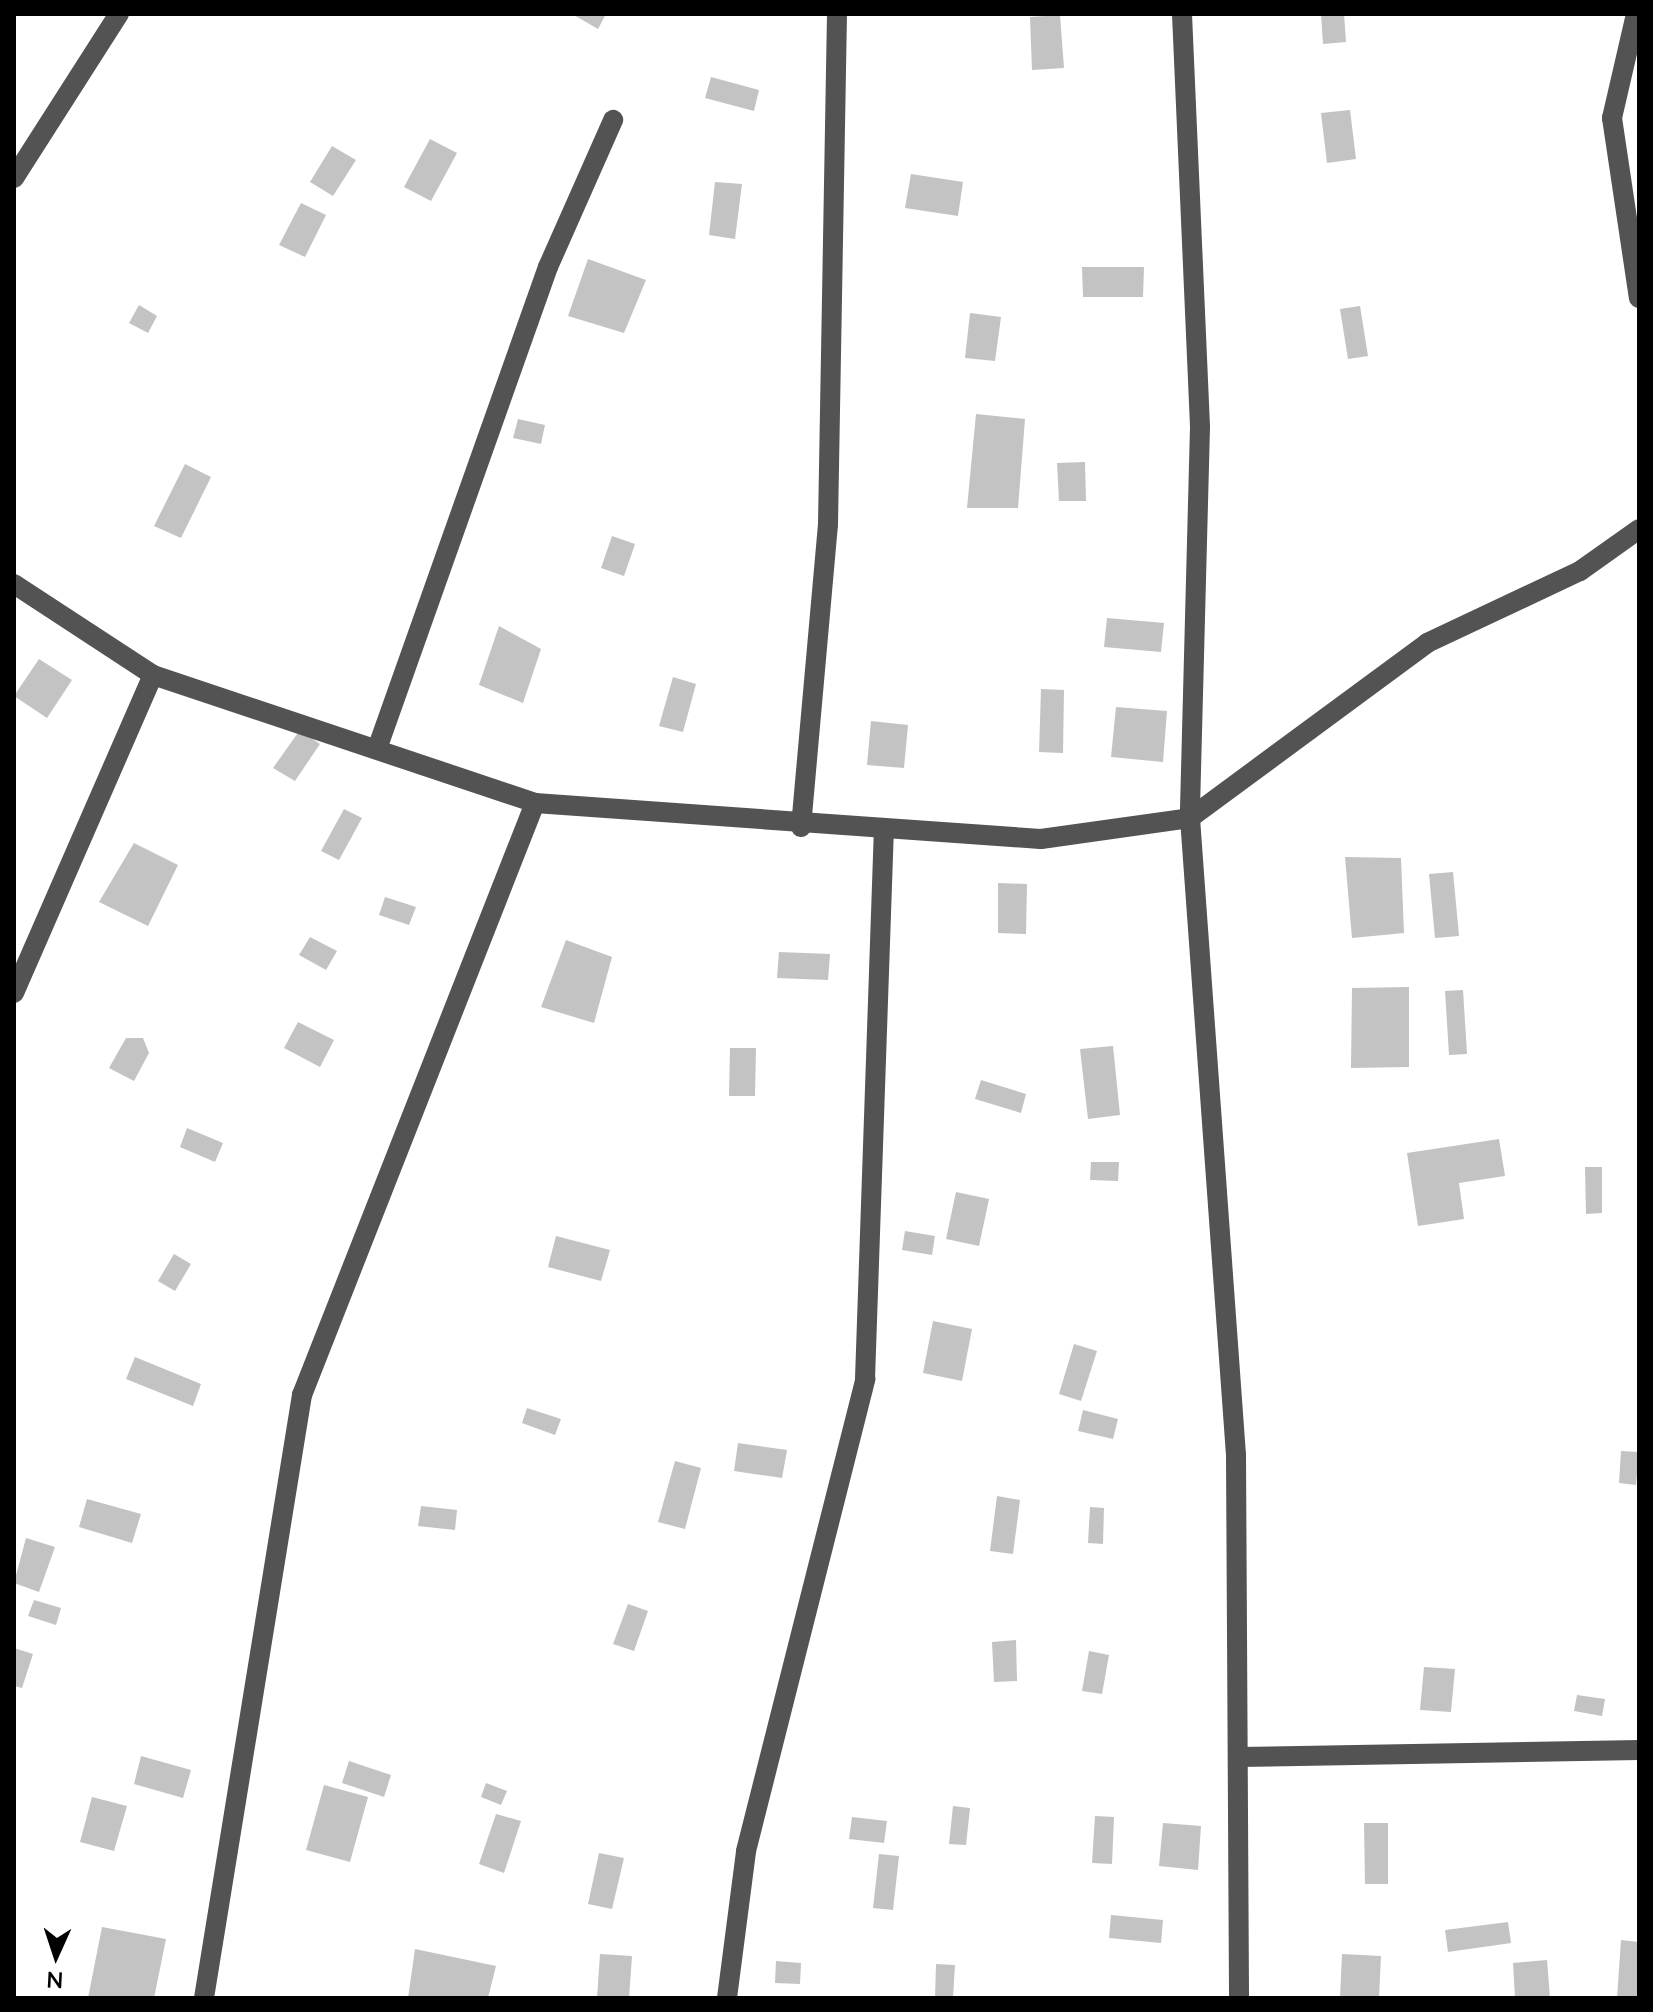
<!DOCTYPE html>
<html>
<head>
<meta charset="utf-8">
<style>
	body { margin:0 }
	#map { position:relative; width:1653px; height:2012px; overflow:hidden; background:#fff; font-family:Lato,sans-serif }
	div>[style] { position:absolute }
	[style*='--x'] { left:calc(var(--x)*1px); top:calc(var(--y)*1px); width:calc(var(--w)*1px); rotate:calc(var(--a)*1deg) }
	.building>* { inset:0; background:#c3c3c3 }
	.minor>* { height:20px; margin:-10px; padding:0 10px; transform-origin:10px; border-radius:10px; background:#535353 }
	span { translate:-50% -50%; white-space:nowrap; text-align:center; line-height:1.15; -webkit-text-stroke:6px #fff; paint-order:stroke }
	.frame { position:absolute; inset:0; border:16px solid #000; pointer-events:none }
	.north { position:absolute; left:16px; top:1916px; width:80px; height:80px; -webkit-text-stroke:6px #fff; paint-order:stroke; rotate:183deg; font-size:22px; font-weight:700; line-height:32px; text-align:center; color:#000 }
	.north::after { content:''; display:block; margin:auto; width:28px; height:36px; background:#000; clip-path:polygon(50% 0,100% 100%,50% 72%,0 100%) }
</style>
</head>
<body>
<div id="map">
	<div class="building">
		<div style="clip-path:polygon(572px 14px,606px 14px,598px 29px)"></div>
		<div style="clip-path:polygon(1321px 14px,1344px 14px,1346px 42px,1323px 44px)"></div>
		<div style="clip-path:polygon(1060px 15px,1064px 68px,1032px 70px,1030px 17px)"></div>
		<div style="clip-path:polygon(711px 77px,759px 90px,754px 111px,705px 98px)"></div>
		<div style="clip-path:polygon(1350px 110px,1356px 159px,1327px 163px,1321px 113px)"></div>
		<div style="clip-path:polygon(430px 139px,457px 153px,431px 201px,404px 187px)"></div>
		<div style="clip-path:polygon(332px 146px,356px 160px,333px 196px,310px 182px)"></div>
		<div style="clip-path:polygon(911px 174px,963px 182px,958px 216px,905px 208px)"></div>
		<div style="clip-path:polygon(715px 182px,742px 184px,735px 239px,709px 235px)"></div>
		<div style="clip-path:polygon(301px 203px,326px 215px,305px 257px,279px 245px)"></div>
		<div style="clip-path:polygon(588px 259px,646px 280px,624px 333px,568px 316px)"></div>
		<div style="clip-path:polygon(1082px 267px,1144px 267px,1143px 297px,1083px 297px)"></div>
		<div style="clip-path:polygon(139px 305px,157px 316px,148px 333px,129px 323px)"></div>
		<div style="clip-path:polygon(1360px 306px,1368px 356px,1348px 359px,1340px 309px)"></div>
		<div style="clip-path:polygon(970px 313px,1001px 317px,995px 361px,965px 358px)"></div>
		<div style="clip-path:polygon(976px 414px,1025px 419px,1018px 508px,967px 508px)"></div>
		<div style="clip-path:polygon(518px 419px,545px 425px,541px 444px,513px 438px)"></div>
		<div style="clip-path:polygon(1085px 462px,1086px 501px,1059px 501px,1057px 463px)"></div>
		<div style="clip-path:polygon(185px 464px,211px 477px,181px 538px,154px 526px)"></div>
		<div style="clip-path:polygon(612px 536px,635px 544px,624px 576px,601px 568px)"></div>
		<div style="clip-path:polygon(1107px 618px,1164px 623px,1161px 652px,1104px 647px)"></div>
		<div style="clip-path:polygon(499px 626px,541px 649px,523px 703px,479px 685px)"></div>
		<div style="clip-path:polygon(39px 659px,72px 680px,47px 718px,14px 696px)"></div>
		<div style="clip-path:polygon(673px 677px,696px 684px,683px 732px,659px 726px)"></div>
		<div style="clip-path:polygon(1041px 689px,1064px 690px,1063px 753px,1039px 752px)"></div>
		<div style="clip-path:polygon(1116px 707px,1167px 711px,1163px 762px,1111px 757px)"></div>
		<div style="clip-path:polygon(871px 721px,908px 725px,904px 768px,867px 765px)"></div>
		<div style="clip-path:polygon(300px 730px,320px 744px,295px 781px,273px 768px)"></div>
		<div style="clip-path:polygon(344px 809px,362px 818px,339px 860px,321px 851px)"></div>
		<div style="clip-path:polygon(134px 843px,178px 865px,148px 926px,99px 902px)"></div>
		<div style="clip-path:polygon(1345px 857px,1401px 858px,1404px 933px,1352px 938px)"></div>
		<div style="clip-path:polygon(1453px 872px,1459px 936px,1435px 938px,1429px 874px)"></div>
		<div style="clip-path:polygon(998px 883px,1027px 884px,1026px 934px,998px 933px)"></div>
		<div style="clip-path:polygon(385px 897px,416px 907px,409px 925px,379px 915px)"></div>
		<div style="clip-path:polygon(310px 937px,337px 951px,326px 970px,299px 955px)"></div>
		<div style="clip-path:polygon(566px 940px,612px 957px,594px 1023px,541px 1007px)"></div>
		<div style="clip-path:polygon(779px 952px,830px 954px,828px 980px,777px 978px)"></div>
		<div style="clip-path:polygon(1409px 987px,1409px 1067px,1351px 1068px,1352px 988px)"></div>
		<div style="clip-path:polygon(1463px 990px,1467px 1054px,1449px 1055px,1445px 991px)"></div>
		<div style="clip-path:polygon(298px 1022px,334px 1040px,320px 1067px,284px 1048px)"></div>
		<div style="clip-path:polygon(126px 1038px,143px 1038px,149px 1053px,134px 1081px,109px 1068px)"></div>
		<div style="clip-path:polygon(1113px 1046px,1120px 1115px,1088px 1119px,1080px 1049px)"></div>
		<div style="clip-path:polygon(730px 1048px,756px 1048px,755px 1096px,729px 1096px)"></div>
		<div style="clip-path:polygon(981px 1080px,1026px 1094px,1021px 1113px,975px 1099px)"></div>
		<div style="clip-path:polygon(187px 1128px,223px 1143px,215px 1162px,180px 1147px)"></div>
		<div style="clip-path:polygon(1499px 1139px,1505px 1176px,1459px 1183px,1464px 1219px,1418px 1226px,1407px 1153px)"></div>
		<div style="clip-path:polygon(1091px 1162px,1119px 1162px,1118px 1181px,1090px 1180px)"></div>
		<div style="clip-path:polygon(1585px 1167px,1602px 1167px,1602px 1213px,1586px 1214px)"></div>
		<div style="clip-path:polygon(956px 1192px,989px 1199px,979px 1246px,946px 1239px)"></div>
		<div style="clip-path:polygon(905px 1231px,935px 1236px,932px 1255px,902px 1250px)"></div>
		<div style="clip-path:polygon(556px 1236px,610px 1250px,601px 1281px,548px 1267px)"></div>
		<div style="clip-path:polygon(174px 1254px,191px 1264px,175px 1291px,158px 1281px)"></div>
		<div style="clip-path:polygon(933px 1321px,972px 1329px,962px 1381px,923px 1373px)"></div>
		<div style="clip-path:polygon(1074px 1344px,1097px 1351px,1081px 1401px,1059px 1394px)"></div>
		<div style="clip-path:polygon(135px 1357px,201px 1384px,193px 1406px,126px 1379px)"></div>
		<div style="clip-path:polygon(527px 1408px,561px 1419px,555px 1435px,522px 1423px)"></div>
		<div style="clip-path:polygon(1083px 1410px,1118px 1419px,1113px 1439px,1078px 1431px)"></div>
		<div style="clip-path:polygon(738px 1443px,787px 1450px,782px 1478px,734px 1471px)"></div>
		<div style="clip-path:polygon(1621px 1451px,1639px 1452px,1636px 1485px,1619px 1483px)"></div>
		<div style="clip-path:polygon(675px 1461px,701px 1468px,685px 1529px,658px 1522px)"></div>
		<div style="clip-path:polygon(997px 1496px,1020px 1500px,1013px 1554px,990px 1551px)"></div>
		<div style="clip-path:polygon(87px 1499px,141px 1514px,132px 1543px,79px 1527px)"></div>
		<div style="clip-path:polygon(421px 1506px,457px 1510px,455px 1530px,418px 1526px)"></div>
		<div style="clip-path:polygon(1090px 1507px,1104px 1508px,1103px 1544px,1088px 1543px)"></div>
		<div style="clip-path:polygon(26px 1538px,55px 1547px,39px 1592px,14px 1583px)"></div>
		<div style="clip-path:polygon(34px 1600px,61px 1608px,56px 1625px,28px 1616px)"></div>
		<div style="clip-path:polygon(628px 1604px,648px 1611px,634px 1651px,613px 1644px)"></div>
		<div style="clip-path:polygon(1016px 1640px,1017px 1681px,994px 1682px,992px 1642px)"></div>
		<div style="clip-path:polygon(14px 1648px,33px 1654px,22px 1688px,14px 1686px)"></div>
		<div style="clip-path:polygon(1089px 1651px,1109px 1655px,1102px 1694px,1082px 1691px)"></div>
		<div style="clip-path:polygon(1424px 1667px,1455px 1669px,1451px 1712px,1420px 1710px)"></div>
		<div style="clip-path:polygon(1577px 1695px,1605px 1699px,1602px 1716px,1574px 1711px)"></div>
		<div style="clip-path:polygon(141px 1756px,191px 1770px,183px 1798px,134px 1784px)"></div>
		<div style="clip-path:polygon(349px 1761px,391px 1775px,384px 1797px,342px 1783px)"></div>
		<div style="clip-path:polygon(486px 1783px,507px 1791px,501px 1805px,481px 1797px)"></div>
		<div style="clip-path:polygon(324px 1785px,368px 1797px,350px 1862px,306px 1850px)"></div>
		<div style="clip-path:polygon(92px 1797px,127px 1806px,114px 1851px,80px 1842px)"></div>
		<div style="clip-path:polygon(953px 1806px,970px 1808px,966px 1845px,949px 1844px)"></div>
		<div style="clip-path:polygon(496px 1814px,521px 1821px,504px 1873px,479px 1864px)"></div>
		<div style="clip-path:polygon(1095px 1816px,1114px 1817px,1112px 1864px,1092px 1863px)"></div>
		<div style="clip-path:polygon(852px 1817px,887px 1821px,884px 1843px,849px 1839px)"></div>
		<div style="clip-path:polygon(1163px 1823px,1201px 1826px,1198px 1870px,1159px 1866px)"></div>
		<div style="clip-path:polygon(1364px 1823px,1388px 1823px,1388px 1884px,1365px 1884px)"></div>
		<div style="clip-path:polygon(599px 1853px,624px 1858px,612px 1909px,588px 1904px)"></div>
		<div style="clip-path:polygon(879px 1854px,899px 1856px,893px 1910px,873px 1908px)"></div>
		<div style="clip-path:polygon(1111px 1915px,1163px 1920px,1161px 1943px,1109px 1938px)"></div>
		<div style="clip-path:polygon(1508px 1922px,1511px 1943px,1448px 1952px,1445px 1930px)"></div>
		<div style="clip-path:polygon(102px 1927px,166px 1939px,154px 1998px,88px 1998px)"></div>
		<div style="clip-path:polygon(1621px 1940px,1639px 1942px,1639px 1998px,1617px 1998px)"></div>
		<div style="clip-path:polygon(415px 1949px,496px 1966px,488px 1998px,408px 1998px)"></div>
		<div style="clip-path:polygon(600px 1954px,632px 1956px,629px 1998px,597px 1998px)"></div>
		<div style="clip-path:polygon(1342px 1954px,1381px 1956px,1379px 1998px,1340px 1998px)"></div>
		<div style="clip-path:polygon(1547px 1960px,1550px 1998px,1515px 1998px,1513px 1963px)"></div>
		<div style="clip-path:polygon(776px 1961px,801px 1963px,800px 1984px,775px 1983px)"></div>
		<div style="clip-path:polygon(936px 1964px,955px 1965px,953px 1998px,935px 1998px)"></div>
	</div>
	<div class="minor">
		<div style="--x:1182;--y:14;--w:413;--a:87.5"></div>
		<div style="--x:1200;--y:427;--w:391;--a:91.5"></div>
		<div style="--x:1190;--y:818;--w:639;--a:85.87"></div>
		<div style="--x:1236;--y:1455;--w:543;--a:89.68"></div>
		<div style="--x:1636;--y:14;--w:107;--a:103"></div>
		<div style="--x:1612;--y:118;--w:182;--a:81.5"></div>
		<div style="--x:14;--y:178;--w:195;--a:-57.4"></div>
		<div style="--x:14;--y:584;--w:166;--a:33.2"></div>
		<div style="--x:153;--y:675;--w:403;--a:18.5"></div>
		<div style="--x:535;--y:803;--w:507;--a:4.07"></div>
		<div style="--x:1041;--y:839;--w:150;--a:-8"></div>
		<div style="--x:1190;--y:818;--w:295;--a:-36.4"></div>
		<div style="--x:1427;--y:643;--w:169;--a:-25.2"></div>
		<div style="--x:1580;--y:571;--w:72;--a:-35.4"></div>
		<div style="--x:377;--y:749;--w:511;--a:-70.47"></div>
		<div style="--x:548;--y:267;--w:161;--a:-66.1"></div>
		<div style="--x:801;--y:827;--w:304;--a:-84.9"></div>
		<div style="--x:828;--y:524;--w:510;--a:-88.99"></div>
		<div style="--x:14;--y:993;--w:347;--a:-66.4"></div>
		<div style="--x:1238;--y:1757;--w:401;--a:-1"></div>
		<div style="--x:204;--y:1998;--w:611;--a:-80.77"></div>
		<div style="--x:302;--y:1395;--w:636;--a:-68.52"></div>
		<div style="--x:727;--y:1998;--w:148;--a:-82.6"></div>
		<div style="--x:746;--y:1851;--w:487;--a:-75.8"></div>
		<div style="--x:865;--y:1379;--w:551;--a:-88.03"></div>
	</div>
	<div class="frame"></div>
	<div class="north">N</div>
</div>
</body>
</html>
